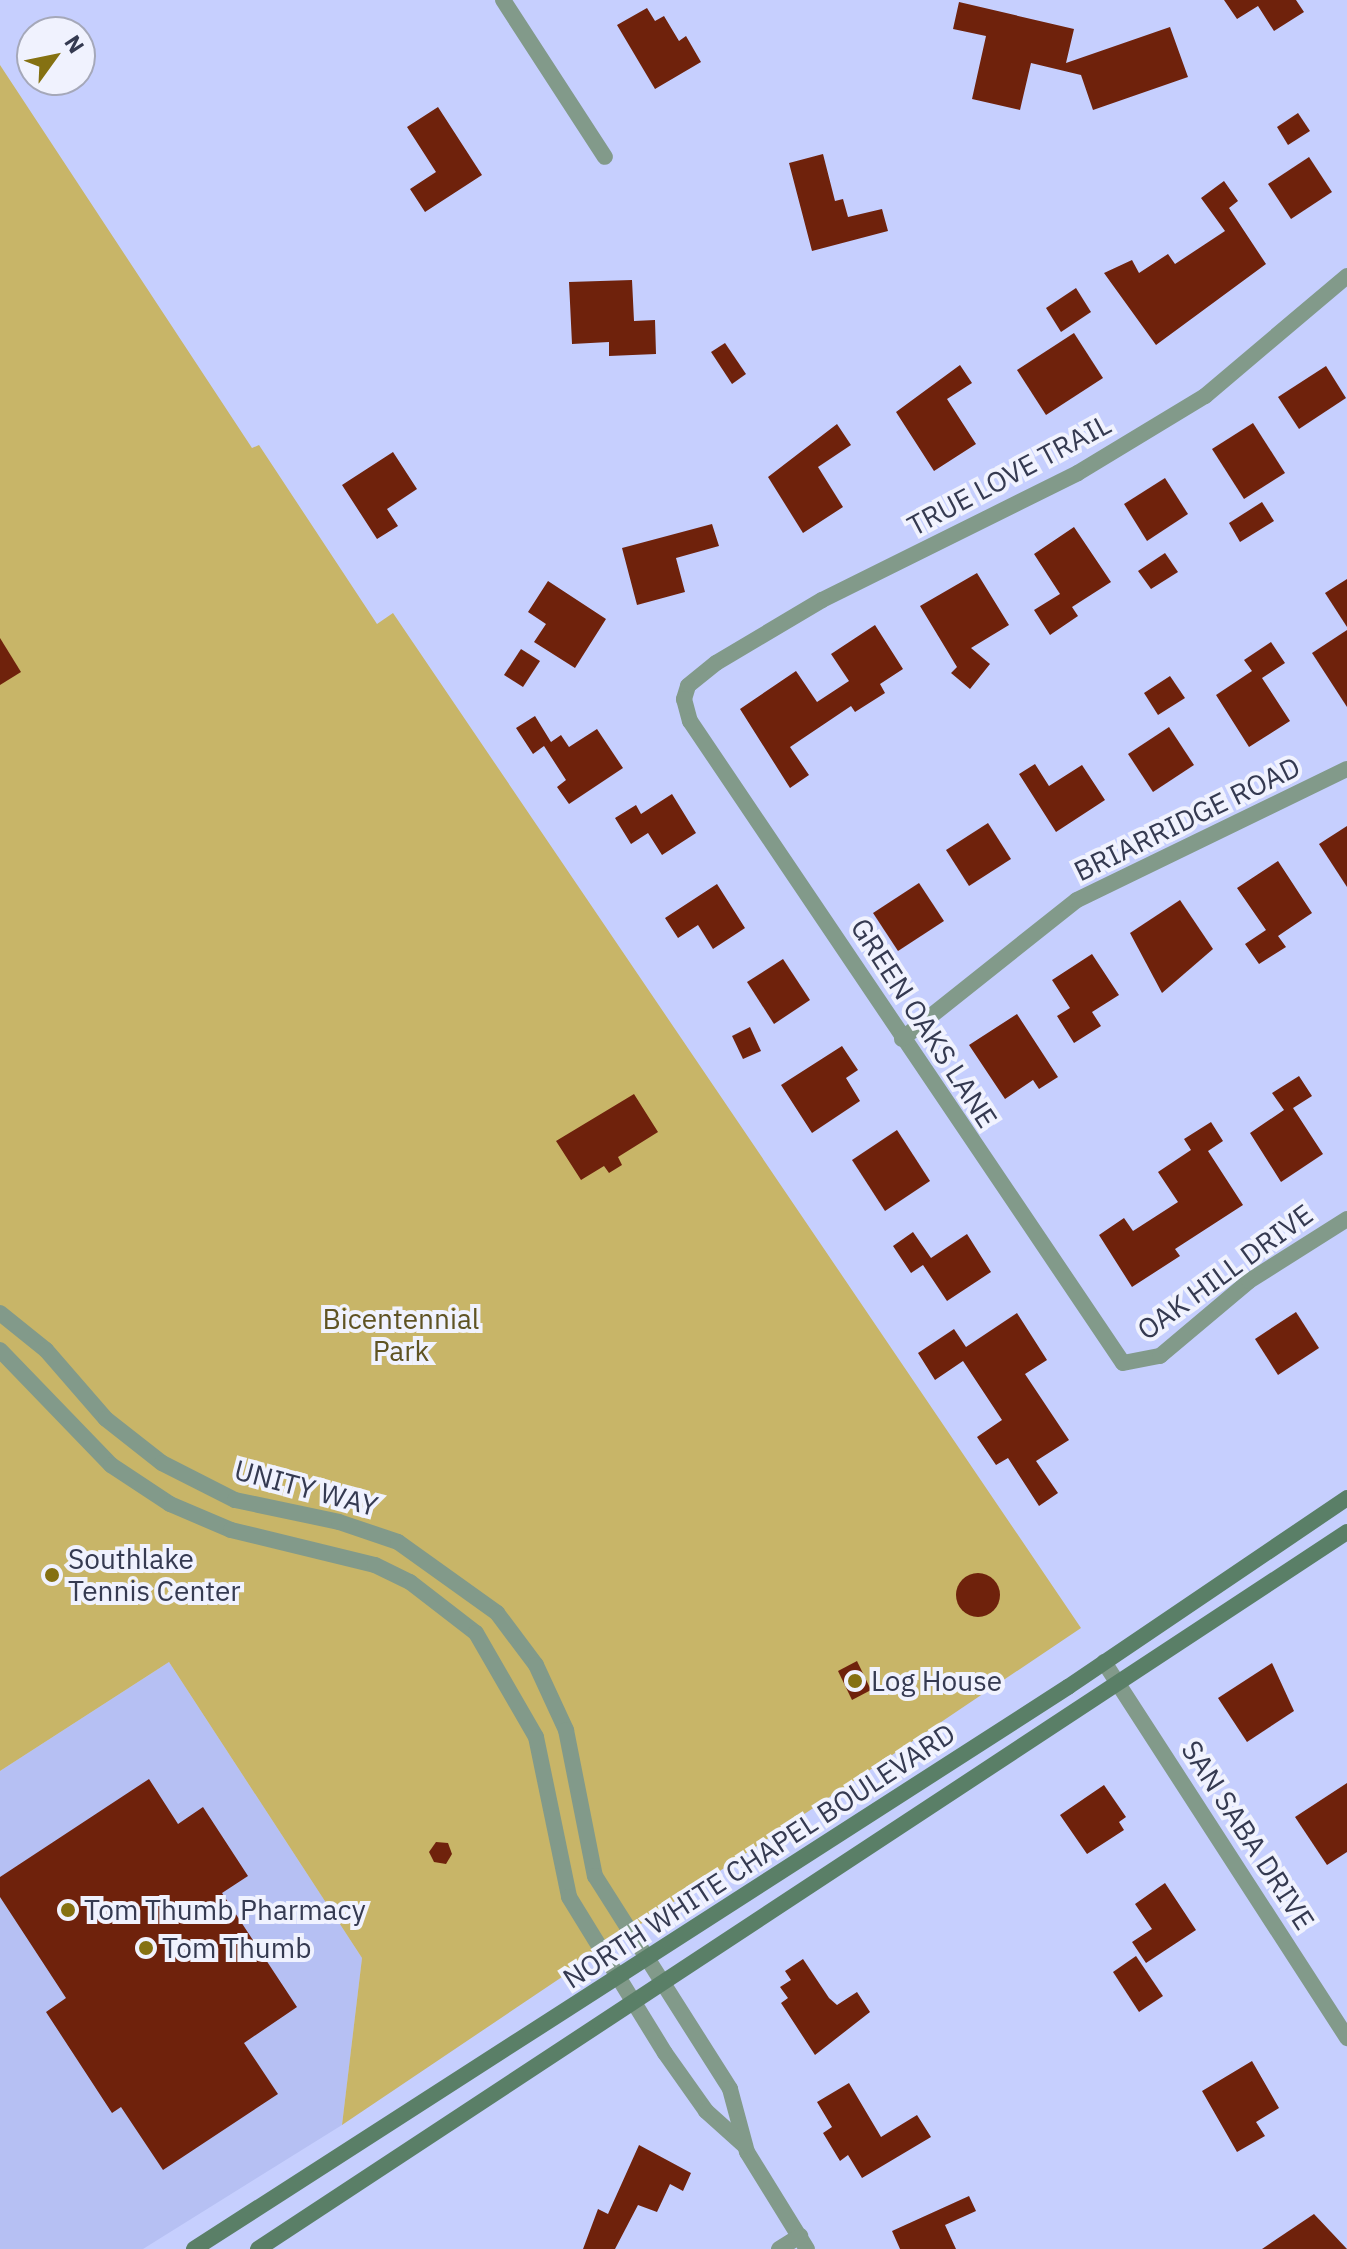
<!DOCTYPE html>
<html>
<head>
<meta charset="utf-8">
<style>
	body { margin:0 }
	#map { position:relative; width:1347px; height:2249px; overflow:hidden; background:#c6cffe; font-family:"IBM Plex Sans",sans-serif }
	div>[style] { position:absolute }
	[style*='--x'] { left:calc(var(--x)*1px); top:calc(var(--y)*1px); width:calc(var(--w)*1px); rotate:calc(var(--a)*1deg) }
	.built>* { inset:0; background:#b6c0f3 }
	.green>* { inset:0; background:#c8b568 }
	.building>* { inset:0; background:#6f220c }
	.round { border-radius:50% }
	.street>* { height:16px; margin:-8px; padding:0 8px; transform-origin:8px; border-radius:8px; background:#829a8a }
	.secondary>* { height:16px; margin:-8px; padding:0 8px; transform-origin:8px; border-radius:8px; background:#5a7f67 }
	.dots>* { width:22px; height:22px; translate:-50% -50%; box-sizing:border-box; border:4px solid #f0f2fe; border-radius:50% }
	span { translate:-50% -50%; white-space:nowrap; text-align:center; line-height:1.15; -webkit-text-stroke:8px #f0f2fe; paint-order:stroke }
	.street-label { font-size:28px; color:#353a51 }
	.park-label { font-size:28px; color:#5f5323 }
	.poi-label { font-size:28px; color:#353a51 }
	.left { translate:0 -50%; text-align:left }
	.north { position:absolute; left:16px; top:16px; width:80px; height:80px; box-sizing:border-box; background:#f0f2fe; border:2px solid #a5a8b9; border-radius:50%; rotate:57deg; font-size:22px; font-weight:700; line-height:32px; text-align:center; color:#353a51 }
	.north::after { content:''; display:block; margin:auto; width:28px; height:36px; background:#857112; clip-path:polygon(50% 0,100% 100%,50% 72%,0 100%) }
</style>
</head>
<body>
<div id="map">
	<div class="built">
		<div style="clip-path:polygon(169px 1662px,362px 1958px,342px 2125px,143px 2249px,0 2249px,0 1771px)"></div>
	</div>
	<div class="green">
		<div style="clip-path:polygon(0 65px,252px 448px,259px 445px,377px 624px,393px 613px,1081px 1628px,342px 2125px,362px 1958px,169px 1662px,0 1771px)"></div>
	</div>
	<div class="building">
		<div style="clip-path:polygon(1224px 0,1296px 0,1304px 12px,1274px 31px,1258px 6px,1237px 19px)"></div>
		<div style="clip-path:polygon(959px 2px,1074px 29px,1066px 63px,1170px 27px,1188px 77px,1093px 110px,1081px 75px,1031px 63px,1020px 110px,972px 99px,986px 36px,953px 29px)"></div>
		<div style="clip-path:polygon(647px 8px,655px 21px,664px 16px,679px 41px,686px 36px,701px 62px,655px 89px,617px 25px)"></div>
		<div style="clip-path:polygon(438px 107px,482px 175px,425px 212px,410px 189px,436px 172px,407px 127px)"></div>
		<div style="clip-path:polygon(1298px 113px,1310px 131px,1288px 145px,1277px 127px)"></div>
		<div style="clip-path:polygon(823px 154px,835px 201px,843px 199px,848px 217px,882px 209px,888px 231px,812px 251px,789px 163px)"></div>
		<div style="clip-path:polygon(1309px 157px,1332px 192px,1291px 219px,1268px 184px)"></div>
		<div style="clip-path:polygon(1224px 181px,1238px 201px,1229px 208px,1266px 264px,1156px 345px,1104px 273px,1132px 260px,1139px 273px,1168px 254px,1175px 264px,1225px 231px,1201px 198px)"></div>
		<div style="clip-path:polygon(632px 280px,634px 321px,655px 320px,656px 354px,609px 356px,609px 342px,572px 344px,569px 282px)"></div>
		<div style="clip-path:polygon(1076px 288px,1091px 312px,1061px 332px,1046px 308px)"></div>
		<div style="clip-path:polygon(1074px 333px,1103px 378px,1046px 415px,1017px 370px)"></div>
		<div style="clip-path:polygon(725px 343px,746px 374px,732px 384px,711px 352px)"></div>
		<div style="clip-path:polygon(960px 365px,972px 383px,947px 399px,976px 444px,934px 471px,896px 412px)"></div>
		<div style="clip-path:polygon(1326px 366px,1346px 398px,1299px 429px,1278px 397px)"></div>
		<div style="clip-path:polygon(1253px 423px,1285px 473px,1244px 499px,1212px 449px)"></div>
		<div style="clip-path:polygon(837px 424px,851px 445px,818px 467px,843px 507px,803px 533px,768px 477px)"></div>
		<div style="clip-path:polygon(393px 452px,417px 489px,387px 509px,398px 526px,377px 539px,342px 485px)"></div>
		<div style="clip-path:polygon(1165px 478px,1188px 514px,1147px 541px,1124px 504px)"></div>
		<div style="clip-path:polygon(1262px 502px,1274px 521px,1240px 542px,1229px 523px)"></div>
		<div style="clip-path:polygon(712px 524px,719px 546px,676px 558px,685px 592px,637px 605px,622px 548px)"></div>
		<div style="clip-path:polygon(1074px 527px,1111px 582px,1072px 607px,1078px 616px,1050px 635px,1034px 610px,1060px 594px,1034px 554px)"></div>
		<div style="clip-path:polygon(1165px 553px,1178px 572px,1151px 589px,1138px 571px)"></div>
		<div style="clip-path:polygon(977px 573px,1009px 625px,971px 648px,990px 664px,970px 689px,951px 673px,957px 667px,920px 606px)"></div>
		<div style="clip-path:polygon(1347px 579px,1347px 627px,1325px 593px)"></div>
		<div style="clip-path:polygon(548px 581px,606px 619px,575px 668px,534px 642px,546px 624px,528px 612px)"></div>
		<div style="clip-path:polygon(875px 625px,903px 669px,880px 684px,885px 693px,855px 712px,851px 706px,790px 747px,809px 775px,790px 788px,740px 709px,796px 671px,817px 702px,849px 681px,831px 654px)"></div>
		<div style="clip-path:polygon(1347px 630px,1347px 707px,1312px 653px)"></div>
		<div style="clip-path:polygon(0 638px,21px 672px,0 685px)"></div>
		<div style="clip-path:polygon(1271px 642px,1285px 663px,1262px 678px,1290px 721px,1249px 747px,1216px 695px,1252px 671px,1244px 660px)"></div>
		<div style="clip-path:polygon(521px 649px,540px 661px,523px 687px,504px 675px)"></div>
		<div style="clip-path:polygon(1170px 676px,1185px 698px,1158px 715px,1144px 693px)"></div>
		<div style="clip-path:polygon(535px 716px,551px 742px,561px 735px,569px 747px,597px 729px,623px 768px,569px 804px,557px 787px,566px 780px,544px 746px,533px 754px,516px 728px)"></div>
		<div style="clip-path:polygon(1169px 727px,1194px 765px,1153px 792px,1128px 754px)"></div>
		<div style="clip-path:polygon(1035px 764px,1049px 786px,1082px 765px,1105px 800px,1056px 832px,1019px 774px)"></div>
		<div style="clip-path:polygon(672px 794px,696px 833px,662px 855px,648px 833px,631px 844px,615px 818px,636px 805px,641px 814px)"></div>
		<div style="clip-path:polygon(988px 823px,1011px 859px,969px 886px,946px 850px)"></div>
		<div style="clip-path:polygon(1347px 826px,1347px 887px,1319px 844px)"></div>
		<div style="clip-path:polygon(1278px 861px,1312px 913px,1278px 936px,1286px 947px,1259px 964px,1245px 944px,1266px 930px,1237px 888px)"></div>
		<div style="clip-path:polygon(919px 883px,944px 921px,898px 951px,873px 913px)"></div>
		<div style="clip-path:polygon(717px 884px,745px 928px,713px 949px,698px 925px,678px 938px,665px 918px)"></div>
		<div style="clip-path:polygon(1180px 900px,1213px 949px,1162px 993px,1130px 933px)"></div>
		<div style="clip-path:polygon(1092px 954px,1119px 995px,1092px 1012px,1101px 1026px,1074px 1043px,1057px 1016px,1070px 1008px,1052px 980px)"></div>
		<div style="clip-path:polygon(783px 959px,810px 1000px,774px 1024px,747px 982px)"></div>
		<div style="clip-path:polygon(1017px 1014px,1058px 1077px,1039px 1089px,1033px 1080px,1005px 1099px,969px 1045px)"></div>
		<div style="clip-path:polygon(750px 1027px,761px 1051px,743px 1059px,732px 1036px)"></div>
		<div style="clip-path:polygon(842px 1046px,858px 1070px,846px 1078px,860px 1101px,812px 1133px,781px 1085px)"></div>
		<div style="clip-path:polygon(1299px 1076px,1312px 1096px,1293px 1108px,1323px 1154px,1281px 1182px,1250px 1133px,1284px 1110px,1272px 1093px)"></div>
		<div style="clip-path:polygon(634px 1094px,658px 1132px,618px 1157px,622px 1165px,609px 1173px,604px 1166px,581px 1180px,556px 1141px)"></div>
		<div style="clip-path:polygon(1211px 1122px,1223px 1141px,1208px 1151px,1243px 1205px,1175px 1249px,1180px 1256px,1132px 1287px,1099px 1235px,1124px 1218px,1133px 1231px,1178px 1202px,1158px 1172px,1191px 1150px,1184px 1139px)"></div>
		<div style="clip-path:polygon(897px 1130px,930px 1181px,885px 1211px,852px 1160px)"></div>
		<div style="clip-path:polygon(913px 1232px,931px 1258px,967px 1234px,991px 1272px,947px 1301px,923px 1265px,911px 1273px,893px 1246px)"></div>
		<div style="clip-path:polygon(1296px 1312px,1319px 1348px,1278px 1375px,1255px 1339px)"></div>
		<div style="clip-path:polygon(1017px 1313px,1047px 1360px,1025px 1374px,1069px 1440px,1036px 1461px,1058px 1493px,1039px 1506px,1008px 1458px,996px 1465px,977px 1437px,1002px 1420px,963px 1361px,935px 1380px,918px 1353px,954px 1329px,966px 1347px)"></div>
		<div class="round" style="left:956px;top:1573px;width:44px;height:44px"></div>
		<div style="clip-path:polygon(857px 1661px,871px 1690px,852px 1700px,838px 1671px)"></div>
		<div style="clip-path:polygon(1272px 1663px,1294px 1711px,1247px 1742px,1218px 1698px)"></div>
		<div style="clip-path:polygon(149px 1779px,178px 1824px,203px 1807px,248px 1876px,222px 1893px,297px 2007px,244px 2043px,278px 2094px,163px 2170px,121px 2107px,112px 2113px,46px 2012px,66px 1998px,0 1897px,0 1877px)"></div>
		<div style="clip-path:polygon(1347px 1783px,1347px 1852px,1327px 1865px,1295px 1817px)"></div>
		<div style="clip-path:polygon(1104px 1785px,1126px 1817px,1119px 1822px,1124px 1830px,1087px 1854px,1060px 1815px)"></div>
		<div style="clip-path:polygon(436px 1842px,448px 1843px,452px 1854px,446px 1864px,434px 1862px,429px 1852px)"></div>
		<div style="clip-path:polygon(1165px 1883px,1196px 1930px,1146px 1963px,1132px 1942px,1152px 1929px,1135px 1904px)"></div>
		<div style="clip-path:polygon(1136px 1956px,1163px 1996px,1139px 2012px,1113px 1972px)"></div>
		<div style="clip-path:polygon(803px 1959px,829px 1998px,837px 2005px,857px 1992px,870px 2012px,815px 2055px,781px 2003px,788px 1998px,780px 1987px,791px 1980px,785px 1971px)"></div>
		<div style="clip-path:polygon(1252px 2061px,1279px 2108px,1256px 2122px,1265px 2136px,1237px 2152px,1202px 2091px)"></div>
		<div style="clip-path:polygon(849px 2083px,881px 2137px,917px 2115px,931px 2137px,862px 2178px,848px 2155px,840px 2161px,823px 2133px,832px 2127px,817px 2102px)"></div>
		<div style="clip-path:polygon(639px 2145px,691px 2173px,683px 2191px,670px 2184px,657px 2212px,638px 2205px,615px 2249px,583px 2249px,598px 2209px,608px 2214px)"></div>
		<div style="clip-path:polygon(969px 2196px,976px 2211px,945px 2225px,956px 2249px,900px 2249px,892px 2231px)"></div>
		<div style="clip-path:polygon(1314px 2214px,1347px 2249px,1262px 2249px)"></div>
	</div>
	<div class="street">
		<div style="--x:503;--y:0;--w:187;--a:57"></div>
		<div style="--x:1347;--y:276;--w:186;--a:139.8"></div>
		<div style="--x:1205;--y:396;--w:149;--a:148.8"></div>
		<div style="--x:1078;--y:473;--w:286;--a:153.6"></div>
		<div style="--x:822;--y:600;--w:123;--a:149.3"></div>
		<div style="--x:716;--y:663;--w:36;--a:141"></div>
		<div style="--x:688;--y:686;--w:14;--a:107"></div>
		<div style="--x:684;--y:699;--w:23;--a:75"></div>
		<div style="--x:690;--y:721;--w:774;--a:56"></div>
		<div style="--x:1123;--y:1363;--w:38;--a:-11"></div>
		<div style="--x:1160;--y:1356;--w:116;--a:-40.1"></div>
		<div style="--x:1249;--y:1281;--w:116;--a:-32.3"></div>
		<div style="--x:902;--y:1039;--w:223;--a:-38.5"></div>
		<div style="--x:1077;--y:900;--w:300;--a:-25.9"></div>
		<div style="--x:0;--y:1313;--w:59;--a:38.8"></div>
		<div style="--x:46;--y:1350;--w:91;--a:49"></div>
		<div style="--x:106;--y:1419;--w:71;--a:38.2"></div>
		<div style="--x:162;--y:1463;--w:82;--a:26.9"></div>
		<div style="--x:235;--y:1500;--w:106;--a:11.9"></div>
		<div style="--x:339;--y:1522;--w:62;--a:18.7"></div>
		<div style="--x:398;--y:1542;--w:122;--a:35.6"></div>
		<div style="--x:497;--y:1613;--w:65;--a:53.1"></div>
		<div style="--x:536;--y:1665;--w:72;--a:65.2"></div>
		<div style="--x:566;--y:1730;--w:149;--a:78.8"></div>
		<div style="--x:595;--y:1876;--w:252;--a:57.6"></div>
		<div style="--x:730;--y:2089;--w:65;--a:74.9"></div>
		<div style="--x:747;--y:2152;--w:114;--a:58.3"></div>
		<div style="--x:0;--y:1350;--w:160;--a:46"></div>
		<div style="--x:111;--y:1465;--w:71;--a:33.5"></div>
		<div style="--x:170;--y:1504;--w:66;--a:23.1"></div>
		<div style="--x:231;--y:1530;--w:148;--a:13.7"></div>
		<div style="--x:375;--y:1565;--w:39;--a:26"></div>
		<div style="--x:410;--y:1582;--w:83;--a:37.7"></div>
		<div style="--x:476;--y:1633;--w:120;--a:60"></div>
		<div style="--x:536;--y:1737;--w:163;--a:78.3"></div>
		<div style="--x:569;--y:1897;--w:183;--a:58.4"></div>
		<div style="--x:665;--y:2053;--w:71;--a:54.7"></div>
		<div style="--x:706;--y:2111;--w:52;--a:41.9"></div>
		<div style="--x:1104;--y:1662;--w:448;--a:57.1"></div>
		<div style="--x:779;--y:2249;--w:25;--a:-32"></div>
	</div>
	<div class="secondary">
		<div style="--x:194;--y:2249;--w:1039;--a:-32.74"></div>
		<div style="--x:1068;--y:1687;--w:337;--a:-34.1"></div>
		<div style="--x:258;--y:2249;--w:1304;--a:-33.36"></div>
	</div>
	<div class="dots">
		<div style="left:52px;top:1575px;background:#857112"></div>
		<div style="left:855px;top:1681px;background:#857112"></div>
		<div style="left:68px;top:1910px;background:#857112"></div>
		<div style="left:146px;top:1948px;background:#857112"></div>
	</div>
	<div class="street-label">
		<span style="left:1009px;top:475px;rotate:-28deg">TRUE LOVE TRAIL</span>
		<span style="left:1187px;top:819px;rotate:-26deg">BRIARRIDGE ROAD</span>
		<span style="left:924px;top:1023px;rotate:57deg">GREEN OAKS LANE</span>
		<span style="left:1225px;top:1272px;rotate:-36deg">OAK HILL DRIVE</span>
		<span style="left:306px;top:1488px;rotate:15deg">UNITY WAY</span>
		<span style="left:1248px;top:1835px;rotate:57deg">SAN SABA DRIVE</span>
		<span style="left:759px;top:1856px;rotate:-33deg">NORTH WHITE CHAPEL BOULEVARD</span>
	</div>
	<div class="park-label">
		<span style="left:401px;top:1335px">Bicentennial<br>Park</span>
	</div>
	<div class="poi-label">
		<span class="left" style="left:68px;top:1575px">Southlake<br>Tennis Center</span>
		<span class="left" style="left:871px;top:1681px">Log House</span>
		<span class="left" style="left:84px;top:1910px">Tom Thumb Pharmacy</span>
		<span class="left" style="left:162px;top:1948px">Tom Thumb</span>
	</div>
	<div class="north">N</div>
</div>
</body>
</html>
